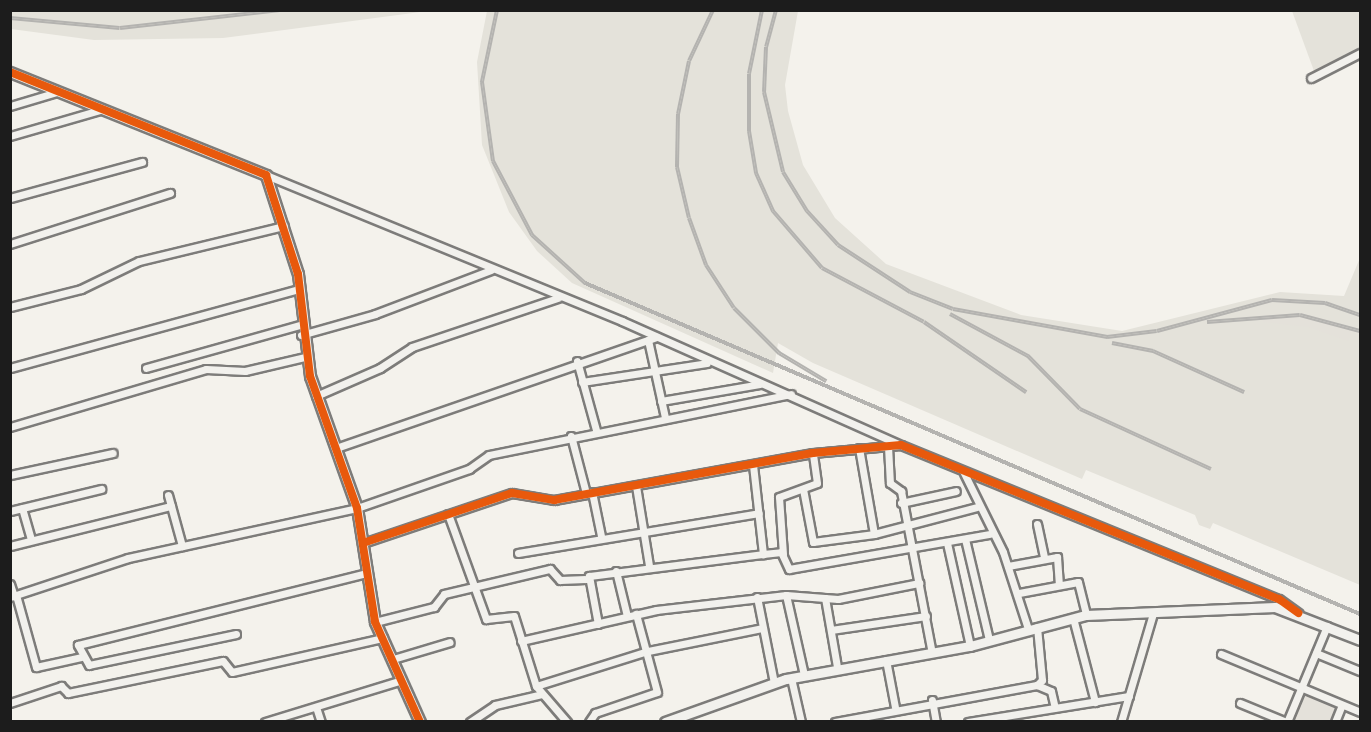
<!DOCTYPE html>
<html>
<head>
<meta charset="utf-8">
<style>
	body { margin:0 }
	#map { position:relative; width:1371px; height:732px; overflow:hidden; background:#f4f2ec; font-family:"Patrick Hand",sans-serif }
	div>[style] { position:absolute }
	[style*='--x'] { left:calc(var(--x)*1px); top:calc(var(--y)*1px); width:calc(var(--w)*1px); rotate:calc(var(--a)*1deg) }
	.built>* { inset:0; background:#e4e2da }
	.green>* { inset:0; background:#e4e1da }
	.roads { filter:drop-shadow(2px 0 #7d7c7a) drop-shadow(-2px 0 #7d7c7a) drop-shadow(0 2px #7d7c7a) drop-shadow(0 -2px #7d7c7a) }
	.street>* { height:7px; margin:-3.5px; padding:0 3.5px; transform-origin:3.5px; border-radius:3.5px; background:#f2f1ed }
	.secondary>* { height:9px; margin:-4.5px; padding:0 4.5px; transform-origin:4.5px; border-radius:4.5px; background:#f2f1ed }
	.rail>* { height:4px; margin-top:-2px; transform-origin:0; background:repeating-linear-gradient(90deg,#f7f3e8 0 4.5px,#b4b3b0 0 9px); box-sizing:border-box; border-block:2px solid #b4b3b0 }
	.cycleway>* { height:8px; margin:-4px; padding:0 4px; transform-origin:4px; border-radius:4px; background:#e8590c }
	span { translate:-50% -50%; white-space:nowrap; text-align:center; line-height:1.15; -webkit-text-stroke:4.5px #f7f3e8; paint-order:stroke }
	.frame { position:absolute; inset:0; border:12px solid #1c1c1c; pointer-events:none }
</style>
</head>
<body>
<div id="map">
	<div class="built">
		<div style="clip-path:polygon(11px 10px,428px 10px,428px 11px,223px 38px,94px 40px,11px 29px)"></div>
		<div style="clip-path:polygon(487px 11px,798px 11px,785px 85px,788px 111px,803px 165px,835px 218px,886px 264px,1021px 315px,1122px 331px,1280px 292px,1344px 296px,1360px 258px,1360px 585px,1213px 523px,1210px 529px,1199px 525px,1195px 515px,1086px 470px,1082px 479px,813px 363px,778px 343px,773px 373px,572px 283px,537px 251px,509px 212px,482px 145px,477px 62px)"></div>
		<div style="clip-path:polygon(1292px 11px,1360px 11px,1360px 50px,1314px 71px)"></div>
	</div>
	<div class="green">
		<div style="clip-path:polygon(1284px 315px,1330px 321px,1352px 329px,1348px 341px,1308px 327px,1263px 322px,1263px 316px)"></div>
		<div style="clip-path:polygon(1303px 693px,1338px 707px,1331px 721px,1291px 721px)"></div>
	</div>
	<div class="roads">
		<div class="street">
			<div style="--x:1311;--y:78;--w:55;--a:-27"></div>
			<div style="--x:10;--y:106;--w:49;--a:-16.6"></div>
			<div style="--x:10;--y:136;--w:94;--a:-16.1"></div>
			<div style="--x:266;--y:175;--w:385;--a:22.3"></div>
			<div style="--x:622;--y:321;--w:305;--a:24"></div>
			<div style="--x:10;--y:198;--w:137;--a:-15.3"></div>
			<div style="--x:10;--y:244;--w:168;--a:-17.7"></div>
			<div style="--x:10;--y:307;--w:73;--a:-14.2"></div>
			<div style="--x:81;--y:289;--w:64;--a:-25.8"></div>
			<div style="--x:139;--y:261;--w:149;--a:-13.6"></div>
			<div style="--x:301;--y:335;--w:77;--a:-15.8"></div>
			<div style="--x:375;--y:314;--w:124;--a:-20.8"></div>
			<div style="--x:648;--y:340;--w:79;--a:77.6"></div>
			<div style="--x:577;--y:361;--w:72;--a:74.6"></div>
			<div style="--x:10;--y:368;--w:299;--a:-15.3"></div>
			<div style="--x:146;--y:368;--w:160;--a:-15.6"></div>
			<div style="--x:582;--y:382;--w:126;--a:-8.6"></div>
			<div style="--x:316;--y:396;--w:70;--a:-23.6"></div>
			<div style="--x:380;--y:368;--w:38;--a:-33"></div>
			<div style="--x:412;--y:347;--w:154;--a:-18.6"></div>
			<div style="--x:661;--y:401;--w:100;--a:-9.7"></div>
			<div style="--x:10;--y:427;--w:204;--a:-16.5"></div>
			<div style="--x:206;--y:369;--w:39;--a:3"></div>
			<div style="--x:245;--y:371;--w:62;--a:-13.1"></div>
			<div style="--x:571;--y:436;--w:59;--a:75.3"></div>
			<div style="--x:888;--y:446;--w:37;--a:87"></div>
			<div style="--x:890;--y:483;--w:14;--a:36"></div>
			<div style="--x:901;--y:491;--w:165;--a:79.2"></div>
			<div style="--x:336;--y:448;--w:339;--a:-19.1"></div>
			<div style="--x:859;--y:448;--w:87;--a:80.1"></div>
			<div style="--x:753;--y:465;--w:90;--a:83.6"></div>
			<div style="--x:763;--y:554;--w:18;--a:-6"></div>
			<div style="--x:781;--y:552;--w:19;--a:65"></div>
			<div style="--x:789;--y:569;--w:204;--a:-9.9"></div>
			<div style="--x:964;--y:473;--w:88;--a:63.7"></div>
			<div style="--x:1003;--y:552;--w:81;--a:72"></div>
			<div style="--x:10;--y:475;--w:105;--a:-12.1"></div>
			<div style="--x:636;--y:486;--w:80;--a:80.7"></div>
			<div style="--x:803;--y:489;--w:54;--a:79.3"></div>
			<div style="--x:813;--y:542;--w:62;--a:-7.5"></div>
			<div style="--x:874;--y:534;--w:106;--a:-14.7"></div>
			<div style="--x:592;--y:492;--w:45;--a:78.4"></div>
			<div style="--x:168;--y:495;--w:53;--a:74.6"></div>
			<div style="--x:901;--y:503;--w:56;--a:-12.3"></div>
			<div style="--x:22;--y:508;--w:33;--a:74"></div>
			<div style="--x:10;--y:511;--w:94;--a:-13.6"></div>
			<div style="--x:448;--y:514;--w:112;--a:70.1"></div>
			<div style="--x:486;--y:619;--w:28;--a:-6"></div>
			<div style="--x:514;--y:616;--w:73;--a:72.6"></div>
			<div style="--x:536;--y:686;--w:48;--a:49.3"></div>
			<div style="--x:1037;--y:524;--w:35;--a:78"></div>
			<div style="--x:965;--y:539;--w:104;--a:76.6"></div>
			<div style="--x:363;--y:543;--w:157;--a:-18.6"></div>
			<div style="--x:512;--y:493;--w:43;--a:9.5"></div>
			<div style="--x:554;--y:500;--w:263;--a:-10.3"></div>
			<div style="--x:813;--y:453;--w:88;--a:-5.2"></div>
			<div style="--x:901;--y:445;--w:408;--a:22.2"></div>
			<div style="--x:1279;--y:599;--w:24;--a:36"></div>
			<div style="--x:947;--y:543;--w:106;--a:77.4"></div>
			<div style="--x:10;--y:546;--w:166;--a:-14"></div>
			<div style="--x:518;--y:553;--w:244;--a:-9.4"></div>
			<div style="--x:783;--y:554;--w:57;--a:-94"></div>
			<div style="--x:779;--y:497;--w:40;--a:-20.2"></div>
			<div style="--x:817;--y:483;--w:30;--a:-98"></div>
			<div style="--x:1008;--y:566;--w:50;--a:-10.4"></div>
			<div style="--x:1057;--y:557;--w:27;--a:86"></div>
			<div style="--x:616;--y:571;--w:46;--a:76.3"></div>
			<div style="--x:10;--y:584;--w:13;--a:72"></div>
			<div style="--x:1019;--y:593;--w:60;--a:-10.6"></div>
			<div style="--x:1078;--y:582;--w:34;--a:76"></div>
			<div style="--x:16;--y:595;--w:75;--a:74.5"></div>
			<div style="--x:36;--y:667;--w:46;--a:-12.5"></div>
			<div style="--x:786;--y:595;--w:82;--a:77.3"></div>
			<div style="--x:10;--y:597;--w:124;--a:-18.3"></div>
			<div style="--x:128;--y:558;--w:234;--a:-12.3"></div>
			<div style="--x:357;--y:508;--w:119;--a:-19.2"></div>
			<div style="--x:469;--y:469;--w:24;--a:-35"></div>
			<div style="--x:489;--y:455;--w:308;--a:-11.4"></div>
			<div style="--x:757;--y:597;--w:88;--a:78.8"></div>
			<div style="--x:825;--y:598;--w:70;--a:80.1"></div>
			<div style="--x:1073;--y:618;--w:87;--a:75.3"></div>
			<div style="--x:375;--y:622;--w:61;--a:-14.3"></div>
			<div style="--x:434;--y:607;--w:16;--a:-52"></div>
			<div style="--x:444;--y:594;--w:109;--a:-13.3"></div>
			<div style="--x:550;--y:569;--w:15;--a:48"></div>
			<div style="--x:560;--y:580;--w:26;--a:-2"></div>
			<div style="--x:598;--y:624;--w:49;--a:-100.6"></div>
			<div style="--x:589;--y:576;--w:175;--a:-7.2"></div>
			<div style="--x:831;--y:630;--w:96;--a:-8.4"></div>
			<div style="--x:236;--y:634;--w:150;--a:168.1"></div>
			<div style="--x:89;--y:665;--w:23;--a:-119"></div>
			<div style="--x:78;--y:645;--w:298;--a:-14"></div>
			<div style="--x:521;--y:641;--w:139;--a:-12.9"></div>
			<div style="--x:656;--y:610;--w:131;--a:-6.6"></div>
			<div style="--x:786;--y:595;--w:52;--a:4.4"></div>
			<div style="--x:838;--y:599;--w:83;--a:-11.2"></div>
			<div style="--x:1316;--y:653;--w:48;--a:22.2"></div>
			<div style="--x:1221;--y:654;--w:151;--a:22.6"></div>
			<div style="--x:393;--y:659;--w:59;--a:-16.6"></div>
			<div style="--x:886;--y:660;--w:48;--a:79.2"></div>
			<div style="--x:791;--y:678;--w:45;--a:77.2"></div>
			<div style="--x:1037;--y:685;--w:15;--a:23"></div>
			<div style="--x:1051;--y:691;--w:17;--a:77"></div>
			<div style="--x:536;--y:686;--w:117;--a:-17.4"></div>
			<div style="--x:648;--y:651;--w:116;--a:-11.4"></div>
			<div style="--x:932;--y:700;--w:22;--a:80"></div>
			<div style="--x:10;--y:703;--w:54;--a:-18.4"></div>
			<div style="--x:61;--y:686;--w:10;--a:45"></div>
			<div style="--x:68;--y:693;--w:158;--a:-11.7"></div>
			<div style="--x:223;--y:661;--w:14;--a:51"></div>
			<div style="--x:232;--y:672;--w:155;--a:-12.7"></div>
			<div style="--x:1240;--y:703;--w:50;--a:22.4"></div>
			<div style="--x:316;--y:707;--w:16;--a:72"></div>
			<div style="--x:265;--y:722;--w:143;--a:-17"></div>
			<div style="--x:470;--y:722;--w:30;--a:-34"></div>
			<div style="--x:495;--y:705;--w:48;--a:-13.2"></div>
			<div style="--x:589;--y:722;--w:11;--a:-56"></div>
			<div style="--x:595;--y:713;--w:65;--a:-18.7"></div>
			<div style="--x:657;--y:692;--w:81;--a:-105.1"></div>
			<div style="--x:835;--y:722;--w:205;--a:-10.4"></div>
			<div style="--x:1037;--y:685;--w:7;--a:-45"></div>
			<div style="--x:1042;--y:680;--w:53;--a:-95.4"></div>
			<div style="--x:968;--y:722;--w:163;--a:-9.2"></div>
			<div style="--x:1121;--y:722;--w:114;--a:-73.6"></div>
			<div style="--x:1287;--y:722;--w:104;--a:-67.4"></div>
			<div style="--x:1335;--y:722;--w:18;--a:-68"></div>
		</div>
		<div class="secondary">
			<div style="--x:10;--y:72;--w:276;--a:21.9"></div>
			<div style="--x:266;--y:175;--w:104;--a:72.1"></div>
			<div style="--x:298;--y:274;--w:103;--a:83.3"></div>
			<div style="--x:310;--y:376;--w:140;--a:70.4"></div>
			<div style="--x:357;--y:508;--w:115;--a:81"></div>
			<div style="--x:375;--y:622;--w:110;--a:65.8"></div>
			<div style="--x:665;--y:722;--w:128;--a:-19.6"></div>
			<div style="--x:786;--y:679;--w:187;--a:-10.2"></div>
			<div style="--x:970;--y:646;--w:120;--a:-15"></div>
			<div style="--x:1086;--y:615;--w:189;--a:-2.4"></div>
			<div style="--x:1275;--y:607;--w:91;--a:21.2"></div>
		</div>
	</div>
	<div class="rail">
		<div style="--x:497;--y:10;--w:74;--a:101.8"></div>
		<div style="--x:482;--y:82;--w:80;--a:82.1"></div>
		<div style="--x:493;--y:161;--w:84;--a:62.2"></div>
		<div style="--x:532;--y:235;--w:72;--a:42.2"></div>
		<div style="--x:585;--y:283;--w:843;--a:23.13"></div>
		<div style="--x:713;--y:10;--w:56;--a:115.2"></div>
		<div style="--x:689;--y:61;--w:54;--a:101.7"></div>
		<div style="--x:678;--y:114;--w:53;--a:91.1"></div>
		<div style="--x:677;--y:167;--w:52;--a:76.8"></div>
		<div style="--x:689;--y:218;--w:50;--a:70.1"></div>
		<div style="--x:706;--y:265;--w:51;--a:56.9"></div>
		<div style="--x:734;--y:308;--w:64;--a:45"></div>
		<div style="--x:779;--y:353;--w:55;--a:30.8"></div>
		<div style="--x:762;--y:10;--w:65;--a:101.5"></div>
		<div style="--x:749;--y:74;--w:57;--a:90"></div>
		<div style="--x:749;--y:131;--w:43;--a:80.5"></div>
		<div style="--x:756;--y:173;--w:42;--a:65.9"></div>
		<div style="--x:773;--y:211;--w:75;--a:49.3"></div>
		<div style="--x:822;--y:268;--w:115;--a:27.9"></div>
		<div style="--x:924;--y:322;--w:124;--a:34.5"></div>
		<div style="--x:776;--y:10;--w:38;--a:105"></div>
		<div style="--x:766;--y:47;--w:45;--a:92.5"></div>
		<div style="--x:764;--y:92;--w:82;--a:76.6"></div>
		<div style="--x:783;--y:172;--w:46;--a:58.4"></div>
		<div style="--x:807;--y:211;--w:46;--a:47.6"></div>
		<div style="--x:838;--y:245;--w:86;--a:33.1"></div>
		<div style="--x:910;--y:292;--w:46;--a:21.6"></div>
		<div style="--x:953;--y:309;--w:157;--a:10.3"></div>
		<div style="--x:1107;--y:337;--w:50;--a:-6.8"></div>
		<div style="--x:1157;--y:331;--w:119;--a:-15.1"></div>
		<div style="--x:1272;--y:300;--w:53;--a:3.2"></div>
		<div style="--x:1325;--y:303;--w:37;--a:19"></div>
		<div style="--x:10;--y:18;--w:110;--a:5.2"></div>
		<div style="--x:120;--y:28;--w:161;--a:-6.4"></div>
		<div style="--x:950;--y:314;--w:89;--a:28.3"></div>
		<div style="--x:1028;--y:356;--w:74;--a:45.5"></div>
		<div style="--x:1080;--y:409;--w:144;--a:24.6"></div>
		<div style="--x:1207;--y:322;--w:93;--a:-4.3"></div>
		<div style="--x:1300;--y:315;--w:62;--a:14.9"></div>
		<div style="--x:1112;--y:343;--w:42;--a:11"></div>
		<div style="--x:1153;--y:351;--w:100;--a:24.3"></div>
	</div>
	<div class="cycleway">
		<div style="--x:10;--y:72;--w:276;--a:21.9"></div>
		<div style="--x:266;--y:175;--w:104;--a:72.1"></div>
		<div style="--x:298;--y:274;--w:103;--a:83.3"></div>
		<div style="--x:310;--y:376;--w:140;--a:70.4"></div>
		<div style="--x:357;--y:508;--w:115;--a:81"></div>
		<div style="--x:375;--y:622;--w:110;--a:65.8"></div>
		<div style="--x:363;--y:543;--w:157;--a:-18.6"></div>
		<div style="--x:512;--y:493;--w:43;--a:9.5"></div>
		<div style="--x:554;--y:500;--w:263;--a:-10.3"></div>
		<div style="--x:813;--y:453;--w:88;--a:-5.2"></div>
		<div style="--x:901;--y:445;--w:408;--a:22.2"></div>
		<div style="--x:1279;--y:599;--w:24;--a:36"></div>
	</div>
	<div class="frame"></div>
</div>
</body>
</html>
